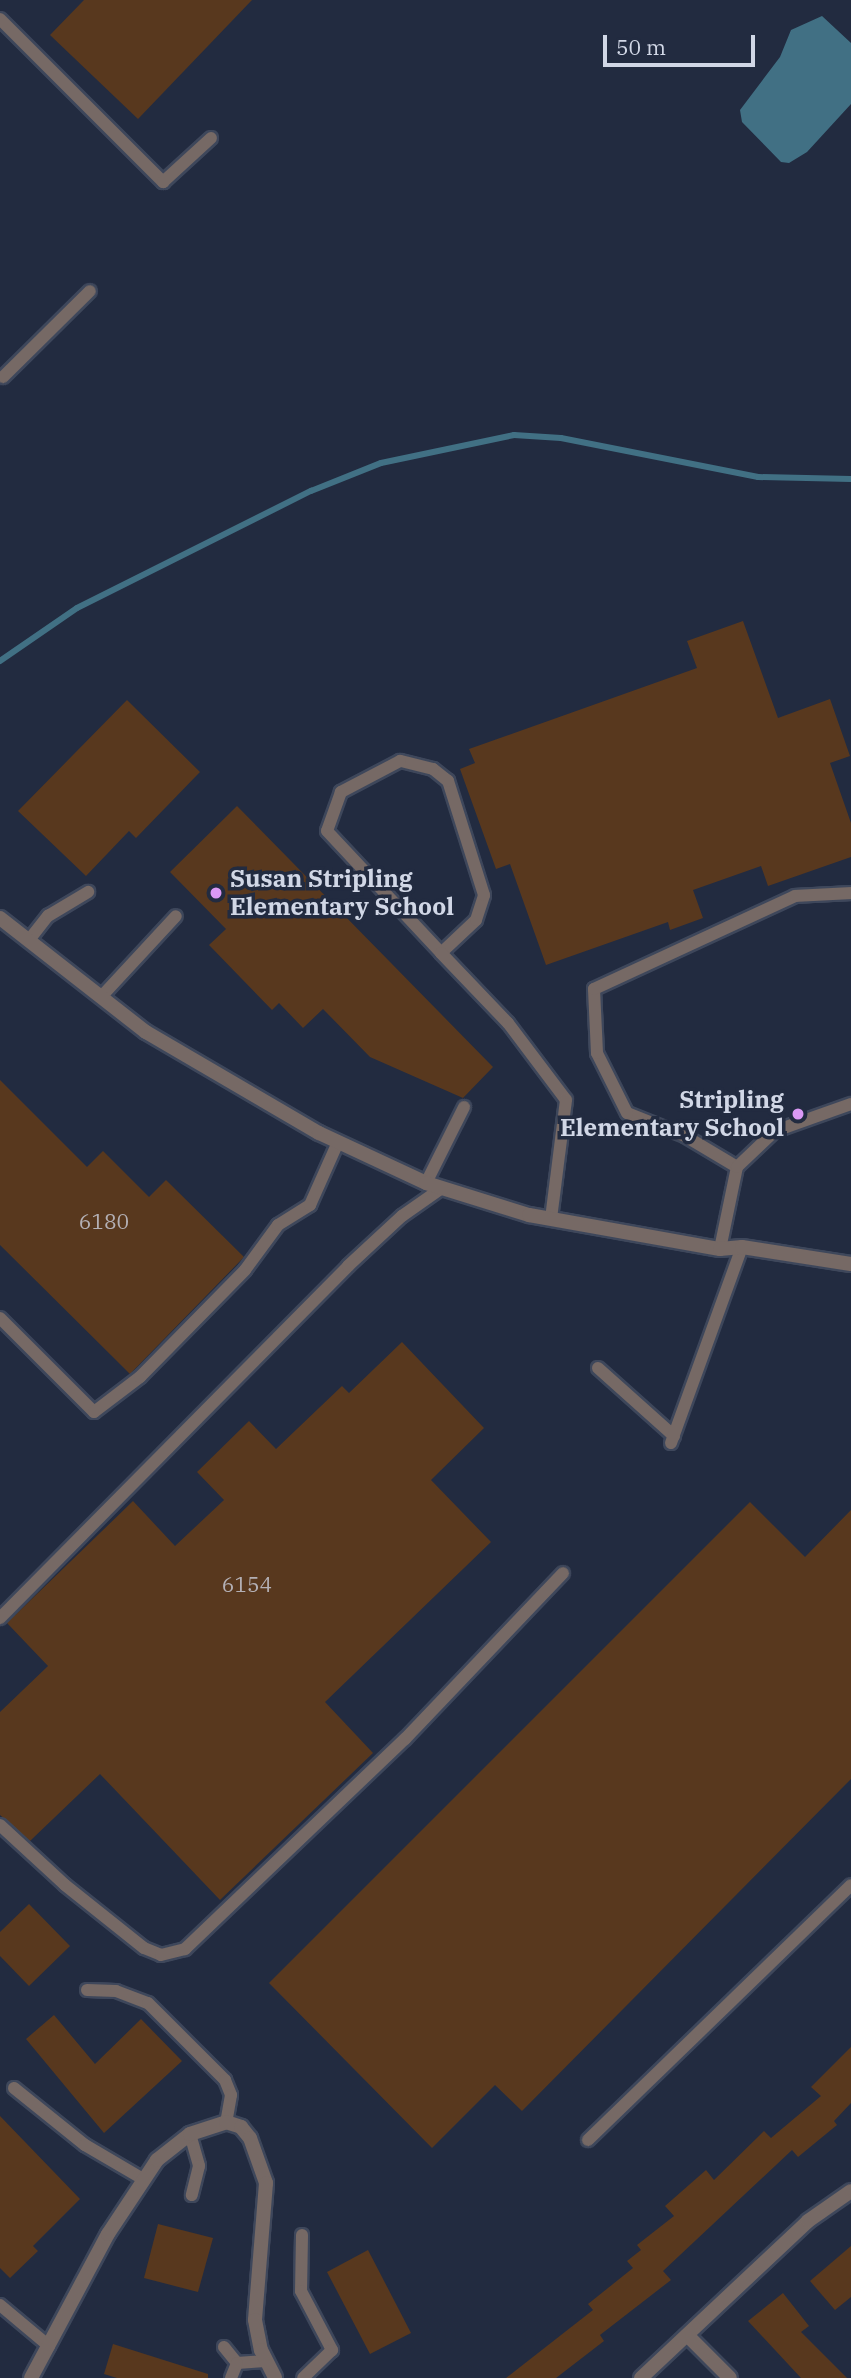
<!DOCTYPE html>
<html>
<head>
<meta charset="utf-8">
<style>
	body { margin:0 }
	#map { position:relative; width:851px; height:2378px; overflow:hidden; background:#222b40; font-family:"IBM Plex Serif",serif }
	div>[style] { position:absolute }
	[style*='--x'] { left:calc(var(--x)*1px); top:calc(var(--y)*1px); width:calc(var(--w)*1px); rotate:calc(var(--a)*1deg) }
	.water>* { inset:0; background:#417084 }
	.stream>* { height:6px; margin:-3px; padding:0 3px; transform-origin:3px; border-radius:3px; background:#417084 }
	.building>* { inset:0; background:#58381e }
	.roads { filter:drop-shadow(2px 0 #3e475b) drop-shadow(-2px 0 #3e475b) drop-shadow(0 2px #3e475b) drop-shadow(0 -2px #3e475b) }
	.lane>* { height:12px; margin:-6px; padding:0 6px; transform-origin:6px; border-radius:6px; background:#766965 }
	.street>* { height:14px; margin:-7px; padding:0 7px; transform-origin:7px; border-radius:7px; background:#766965 }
	.dots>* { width:19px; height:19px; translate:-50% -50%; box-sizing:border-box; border:4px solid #222b40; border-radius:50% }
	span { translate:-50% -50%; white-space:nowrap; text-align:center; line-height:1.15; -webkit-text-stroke:7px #222b40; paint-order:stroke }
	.number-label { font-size:21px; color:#b3afb4 }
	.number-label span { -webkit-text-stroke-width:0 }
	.poi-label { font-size:24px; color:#d1d7e6; font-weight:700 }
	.left { translate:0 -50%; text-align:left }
	.right { translate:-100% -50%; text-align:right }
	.scale { position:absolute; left:603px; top:35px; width:152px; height:32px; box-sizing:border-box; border:4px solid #d1d7e6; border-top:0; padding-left:9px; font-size:21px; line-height:24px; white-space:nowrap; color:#d1d7e6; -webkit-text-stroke:5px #222b40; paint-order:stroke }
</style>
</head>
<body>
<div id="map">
	<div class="water">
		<div style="clip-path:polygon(822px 16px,851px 43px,851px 104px,807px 152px,789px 163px,781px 162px,742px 122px,740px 110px,780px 57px,791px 30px)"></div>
	</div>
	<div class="stream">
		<div style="--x:0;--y:661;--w:93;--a:-34.5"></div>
		<div style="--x:77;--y:608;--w:262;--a:-26.6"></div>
		<div style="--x:311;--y:491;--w:75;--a:-21.8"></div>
		<div style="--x:381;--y:463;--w:136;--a:-11.9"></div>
		<div style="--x:514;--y:435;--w:47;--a:3.7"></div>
		<div style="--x:561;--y:438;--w:201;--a:11.2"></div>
		<div style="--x:758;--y:477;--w:93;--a:1.2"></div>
	</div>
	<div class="building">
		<div style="clip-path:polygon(84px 0,252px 0,138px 119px,50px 35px)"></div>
		<div style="clip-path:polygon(743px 621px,778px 718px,830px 699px,850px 756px,830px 763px,851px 823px,851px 857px,768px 886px,761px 866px,693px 890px,703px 918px,670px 930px,668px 922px,546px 965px,510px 864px,496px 869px,460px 769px,475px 763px,469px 749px,697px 668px,687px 641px)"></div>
		<div style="clip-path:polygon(127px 700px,200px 772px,136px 838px,129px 831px,86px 876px,18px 811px)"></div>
		<div style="clip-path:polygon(237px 806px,493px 1067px,463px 1098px,370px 1057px,323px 1009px,303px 1028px,279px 1003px,272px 1010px,209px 945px,226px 929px,170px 872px)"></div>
		<div style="clip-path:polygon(0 1080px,87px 1167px,103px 1151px,149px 1197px,166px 1180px,244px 1257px,130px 1374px,0 1245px)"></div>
		<div style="clip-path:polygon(402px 1342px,484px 1428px,431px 1480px,491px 1542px,325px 1702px,373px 1753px,220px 1900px,100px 1774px,30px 1841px,0 1815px,0 1712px,48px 1666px,7px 1623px,133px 1501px,175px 1546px,224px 1500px,197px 1472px,249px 1421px,276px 1449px,342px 1386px,349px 1393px)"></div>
		<div style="clip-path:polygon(750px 1502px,805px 1557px,851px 1510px,851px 1779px,522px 2111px,495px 2085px,432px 2148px,269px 1983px)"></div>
		<div style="clip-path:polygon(29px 1904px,70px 1946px,29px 1986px,0 1956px,0 1932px)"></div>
		<div style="clip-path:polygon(54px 2015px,95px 2064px,141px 2019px,182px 2061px,104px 2133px,26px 2039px)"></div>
		<div style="clip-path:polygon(851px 2047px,851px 2103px,834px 2121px,837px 2125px,798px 2157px,792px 2150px,663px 2271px,671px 2280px,600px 2335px,604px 2341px,556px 2378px,506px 2378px,593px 2310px,588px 2304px,633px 2268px,627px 2261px,641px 2250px,637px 2245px,674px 2216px,665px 2206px,706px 2170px,714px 2180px,764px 2131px,771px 2138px,821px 2096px,811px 2087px)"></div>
		<div style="clip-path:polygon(0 2116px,80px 2199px,33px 2246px,38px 2251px,10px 2278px,0 2268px)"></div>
		<div style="clip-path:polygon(158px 2224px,213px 2238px,198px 2292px,144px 2278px)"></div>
		<div style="clip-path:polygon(851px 2246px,851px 2297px,835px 2310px,810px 2281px)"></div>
		<div style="clip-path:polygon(368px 2250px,411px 2333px,370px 2354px,327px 2272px)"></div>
		<div style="clip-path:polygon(783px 2293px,809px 2326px,801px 2332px,847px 2378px,801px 2378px,748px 2321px)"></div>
		<div style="clip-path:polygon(113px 2344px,208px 2374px,208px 2378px,117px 2378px,104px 2374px)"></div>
	</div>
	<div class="roads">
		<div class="lane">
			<div style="--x:0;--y:19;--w:231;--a:45"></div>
			<div style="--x:163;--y:182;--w:65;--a:-42.5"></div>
			<div style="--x:3;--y:377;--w:122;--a:-44.7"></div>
			<div style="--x:29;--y:940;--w:31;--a:-52"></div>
			<div style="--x:48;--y:916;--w:47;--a:-31"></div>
			<div style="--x:441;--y:953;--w:48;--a:-43.3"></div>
			<div style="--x:476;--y:920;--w:26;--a:-72"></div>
			<div style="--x:484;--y:895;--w:120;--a:-107.5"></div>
			<div style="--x:448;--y:781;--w:19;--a:-141"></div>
			<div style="--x:433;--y:769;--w:34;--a:-166"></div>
			<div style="--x:400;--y:761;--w:67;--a:152.3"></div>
			<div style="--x:341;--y:792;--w:41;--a:109.7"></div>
			<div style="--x:327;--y:831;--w:167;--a:46.9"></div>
			<div style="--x:441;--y:953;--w:97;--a:46.3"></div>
			<div style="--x:508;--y:1023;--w:96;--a:53"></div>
			<div style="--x:566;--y:1100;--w:119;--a:97.2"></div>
			<div style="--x:101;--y:997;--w:110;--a:-47.2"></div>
			<div style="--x:737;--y:1167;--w:61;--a:-149.2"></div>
			<div style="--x:685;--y:1136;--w:62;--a:-158.4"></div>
			<div style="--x:627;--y:1113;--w:67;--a:-116.6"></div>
			<div style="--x:597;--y:1053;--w:64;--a:-92.7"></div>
			<div style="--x:594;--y:989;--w:221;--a:-24.8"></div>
			<div style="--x:795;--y:896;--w:56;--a:-3.1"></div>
			<div style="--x:426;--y:1183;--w:85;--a:-63.4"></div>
			<div style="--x:720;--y:1249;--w:84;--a:-78.3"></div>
			<div style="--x:737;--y:1167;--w:52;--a:-43.5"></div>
			<div style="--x:775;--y:1131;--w:81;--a:-19.6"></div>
			<div style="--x:0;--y:1318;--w:133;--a:45"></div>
			<div style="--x:94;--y:1412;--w:58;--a:-37.3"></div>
			<div style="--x:140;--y:1377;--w:150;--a:-45.5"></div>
			<div style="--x:245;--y:1270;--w:56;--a:-53.7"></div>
			<div style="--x:278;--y:1225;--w:38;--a:-32"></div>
			<div style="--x:310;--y:1205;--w:69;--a:-66"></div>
			<div style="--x:598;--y:1368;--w:102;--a:41.8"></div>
			<div style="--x:671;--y:1443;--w:208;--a:-70.1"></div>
			<div style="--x:0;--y:1618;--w:495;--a:-45.3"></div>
			<div style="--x:348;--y:1266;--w:74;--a:-42.8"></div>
			<div style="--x:402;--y:1216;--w:49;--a:-35"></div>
			<div style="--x:0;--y:1825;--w:88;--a:42.7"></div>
			<div style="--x:65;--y:1885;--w:101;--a:38.6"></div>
			<div style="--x:144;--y:1948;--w:18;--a:22"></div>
			<div style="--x:161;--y:1955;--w:25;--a:-14"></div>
			<div style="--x:185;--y:1949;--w:304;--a:-43.7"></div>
			<div style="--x:405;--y:1739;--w:229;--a:-46.4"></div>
			<div style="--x:87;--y:1990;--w:29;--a:2"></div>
			<div style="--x:116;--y:1991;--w:34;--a:21"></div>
			<div style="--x:148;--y:2003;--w:109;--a:45"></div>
			<div style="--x:225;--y:2080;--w:16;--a:68"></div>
			<div style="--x:231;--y:2095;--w:27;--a:100"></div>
			<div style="--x:14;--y:2088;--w:91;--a:38.8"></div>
			<div style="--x:85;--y:2145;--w:67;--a:30.4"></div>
			<div style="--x:190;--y:2134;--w:33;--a:74"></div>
			<div style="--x:199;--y:2166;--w:30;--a:104"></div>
			<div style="--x:588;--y:2140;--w:366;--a:-44.1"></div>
			<div style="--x:302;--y:2235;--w:56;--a:91"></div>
			<div style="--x:301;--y:2291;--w:67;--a:62.3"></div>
			<div style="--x:332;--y:2350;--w:40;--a:136"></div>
			<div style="--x:0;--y:2305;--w:64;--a:39.9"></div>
			<div style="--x:224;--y:2347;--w:21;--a:51"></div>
			<div style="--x:237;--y:2363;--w:28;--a:-4"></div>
			<div style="--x:231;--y:2378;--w:16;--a:-68"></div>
		</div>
		<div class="street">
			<div style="--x:0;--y:918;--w:185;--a:38"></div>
			<div style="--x:146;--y:1032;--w:200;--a:30.3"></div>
			<div style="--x:319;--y:1133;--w:118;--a:25"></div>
			<div style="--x:426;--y:1183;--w:108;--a:17.3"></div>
			<div style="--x:529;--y:1215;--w:194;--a:10.1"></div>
			<div style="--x:720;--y:1249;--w:22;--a:-5"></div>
			<div style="--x:742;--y:1247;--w:110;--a:8.9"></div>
			<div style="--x:688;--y:2336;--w:59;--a:45"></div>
			<div style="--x:31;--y:2378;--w:163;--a:-61.9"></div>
			<div style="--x:108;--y:2234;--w:89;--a:-56.5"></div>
			<div style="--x:157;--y:2160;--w:42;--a:-38.2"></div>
			<div style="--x:190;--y:2134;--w:38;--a:-18"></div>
			<div style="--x:226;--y:2122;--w:16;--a:18"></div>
			<div style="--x:241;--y:2127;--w:14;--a:51"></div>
			<div style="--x:250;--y:2138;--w:48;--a:70.4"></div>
			<div style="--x:266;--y:2183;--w:137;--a:94.6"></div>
			<div style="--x:255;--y:2320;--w:31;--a:79"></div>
			<div style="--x:261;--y:2350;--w:31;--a:63"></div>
			<div style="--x:641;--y:2378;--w:229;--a:-43.2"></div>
			<div style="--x:808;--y:2221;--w:52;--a:-34.9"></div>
		</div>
	</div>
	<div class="dots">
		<div style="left:216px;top:893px;background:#db99f5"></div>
		<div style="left:798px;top:1114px;background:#db99f5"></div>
	</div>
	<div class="number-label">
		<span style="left:104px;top:1221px">6180</span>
		<span style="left:247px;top:1584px">6154</span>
	</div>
	<div class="poi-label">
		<span class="left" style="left:230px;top:893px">Susan Stripling<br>Elementary School</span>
		<span class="right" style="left:784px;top:1114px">Stripling<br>Elementary School</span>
	</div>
	<div class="scale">50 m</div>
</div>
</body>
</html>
